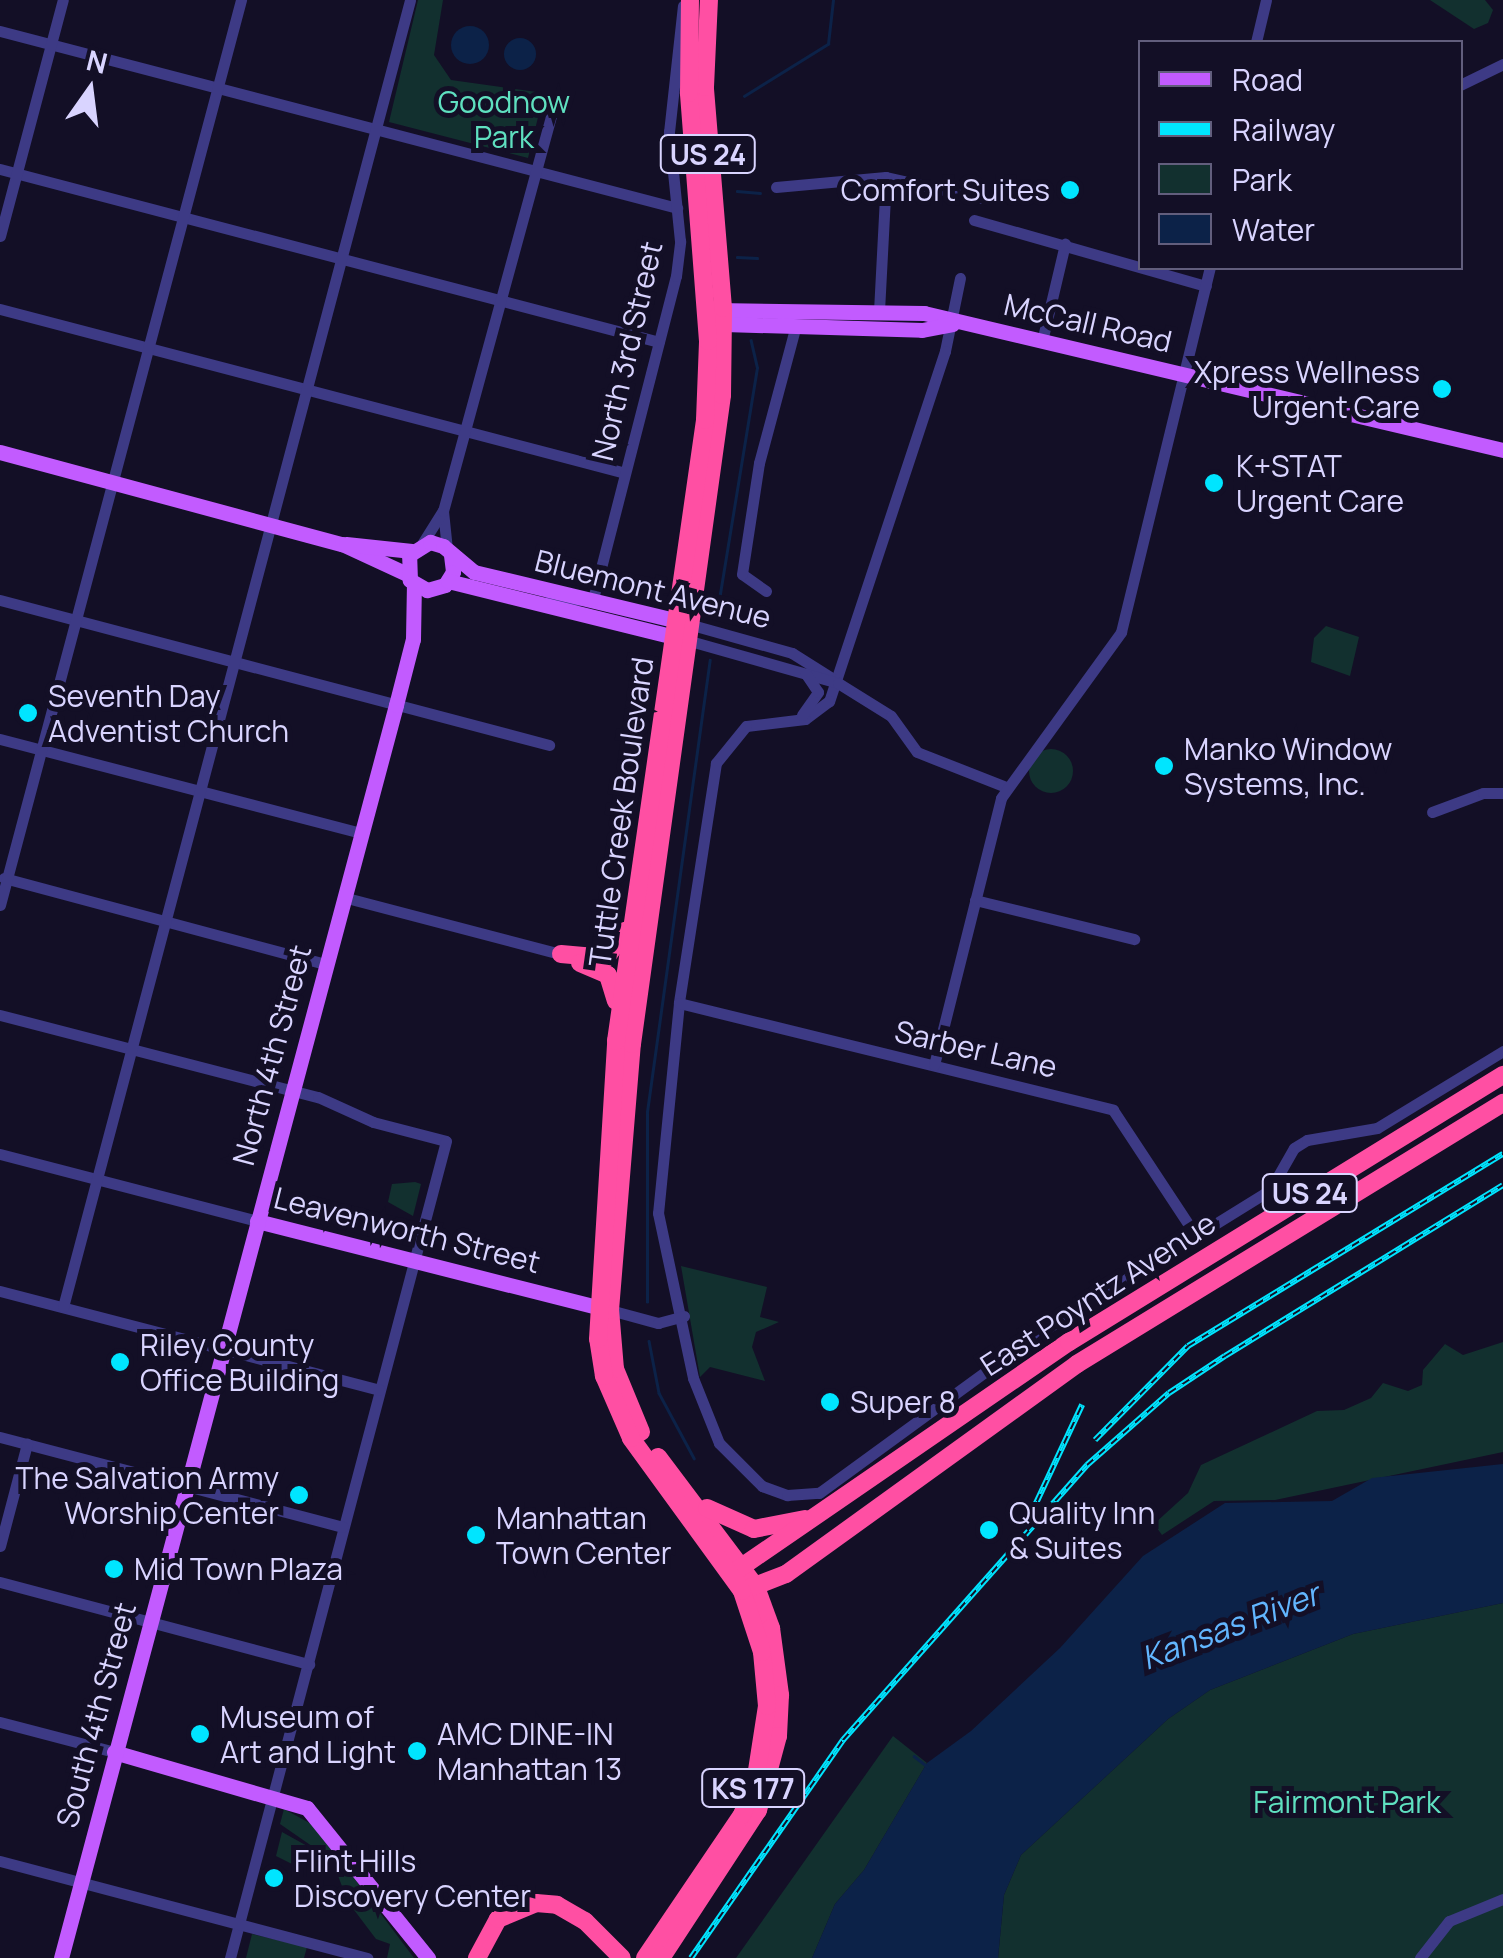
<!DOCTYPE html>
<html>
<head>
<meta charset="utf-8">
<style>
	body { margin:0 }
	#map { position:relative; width:1503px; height:1958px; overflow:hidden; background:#130f26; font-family:Manrope,sans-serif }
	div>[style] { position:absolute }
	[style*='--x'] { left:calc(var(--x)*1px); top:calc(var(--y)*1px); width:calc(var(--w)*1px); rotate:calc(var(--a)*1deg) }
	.green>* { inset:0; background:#12302f }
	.round { border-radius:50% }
	.water>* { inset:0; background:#0c2248 }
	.stream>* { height:2.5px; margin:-1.25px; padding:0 1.25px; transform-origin:1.25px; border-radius:1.25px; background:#0c2248 }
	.minor>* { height:11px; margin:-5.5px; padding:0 5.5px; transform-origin:5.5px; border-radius:5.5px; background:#3d3a85 }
	.major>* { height:15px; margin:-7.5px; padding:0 7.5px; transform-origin:7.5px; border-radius:7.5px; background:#c25bff }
	.highway>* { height:18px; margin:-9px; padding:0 9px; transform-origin:9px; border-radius:9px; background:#ff4fa3 }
	.rail>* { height:6px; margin-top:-3px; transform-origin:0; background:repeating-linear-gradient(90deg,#130f26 0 8px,#00e5ff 0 16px); box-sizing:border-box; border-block:2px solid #00e5ff }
	.dots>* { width:28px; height:28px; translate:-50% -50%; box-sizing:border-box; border:5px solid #130f26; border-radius:50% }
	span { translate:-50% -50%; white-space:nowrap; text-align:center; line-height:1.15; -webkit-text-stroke:10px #130f26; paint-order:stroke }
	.shield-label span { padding:2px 8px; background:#130f26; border:2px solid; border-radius:8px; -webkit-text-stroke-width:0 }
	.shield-label { font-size:28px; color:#d9d4ff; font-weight:700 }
	.park-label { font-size:30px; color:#5fe0c0 }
	.poi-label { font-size:30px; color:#d9d4ff }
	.right { translate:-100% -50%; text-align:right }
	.left { translate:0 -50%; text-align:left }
	.street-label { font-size:30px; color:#d9d4ff }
	.water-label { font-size:32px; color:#62b6ff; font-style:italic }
	.legend { position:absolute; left:1138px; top:40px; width:325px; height:230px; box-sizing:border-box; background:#130f26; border:2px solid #625e7d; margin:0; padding:12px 18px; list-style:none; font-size:30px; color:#d9d4ff }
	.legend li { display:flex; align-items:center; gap:20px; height:50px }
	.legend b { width:50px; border:2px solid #625e7d }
	.north { position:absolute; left:40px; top:40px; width:100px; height:100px; -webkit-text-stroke:8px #130f26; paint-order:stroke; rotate:14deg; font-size:28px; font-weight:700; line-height:40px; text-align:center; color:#d9d4ff }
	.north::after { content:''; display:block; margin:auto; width:35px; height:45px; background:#d9d4ff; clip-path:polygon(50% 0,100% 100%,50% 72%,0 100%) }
</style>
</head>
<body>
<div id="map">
	<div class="green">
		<div style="clip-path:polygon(418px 0,443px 0,434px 55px,451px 80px,544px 93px,528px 158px,389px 122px)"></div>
		<div style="clip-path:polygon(1430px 0,1485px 0,1493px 10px,1488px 23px,1474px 29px)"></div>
		<div style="clip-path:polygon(1326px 626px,1359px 637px,1350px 676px,1311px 662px,1314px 638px)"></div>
		<div class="round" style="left:1029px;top:749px;width:44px;height:44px"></div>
		<div style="clip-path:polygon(415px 1182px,421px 1184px,413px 1216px,388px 1202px,392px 1184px)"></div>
		<div style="clip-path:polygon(681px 1266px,767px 1287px,760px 1317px,779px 1322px,756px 1332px,752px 1347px,765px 1381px,710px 1367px,700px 1377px)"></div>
		<div style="clip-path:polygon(1503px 1342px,1503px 1452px,1275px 1500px,1214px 1501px,1162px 1535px,1154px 1524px,1188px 1493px,1201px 1465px,1317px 1411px,1344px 1410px,1371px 1398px,1383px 1383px,1408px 1391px,1422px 1385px,1423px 1370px,1445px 1344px,1463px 1355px)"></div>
		<div style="clip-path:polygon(1503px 1603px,1503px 1958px,998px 1958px,1004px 1895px,1021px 1855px,1168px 1719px,1210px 1690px,1353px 1634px)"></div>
		<div style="clip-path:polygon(893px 1736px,927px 1763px,864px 1870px,835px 1904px,812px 1958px,736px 1958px)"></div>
		<div style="clip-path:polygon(284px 1809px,315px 1826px,414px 1958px,387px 1958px,390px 1944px,376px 1939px,348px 1902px,332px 1860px,280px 1824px)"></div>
		<div style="clip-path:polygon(282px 1832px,318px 1852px,330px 1867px,309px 1857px,298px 1867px,276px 1856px)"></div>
		<div style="clip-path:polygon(252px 1934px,307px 1947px,304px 1958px,246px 1958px)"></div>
	</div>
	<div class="water">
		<div class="round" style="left:451px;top:26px;width:38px;height:38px"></div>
		<div class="round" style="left:504px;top:38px;width:32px;height:32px"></div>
		<div style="clip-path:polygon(1503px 1464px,1503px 1603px,1353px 1634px,1210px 1690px,1168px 1719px,1021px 1855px,1004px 1895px,998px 1958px,812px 1958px,835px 1904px,864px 1870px,927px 1763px,971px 1731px,1060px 1648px,1143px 1556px,1225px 1503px,1332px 1501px,1372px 1478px)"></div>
	</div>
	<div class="stream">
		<div style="--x:744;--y:96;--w:99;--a:-31.8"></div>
		<div style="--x:828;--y:44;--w:44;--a:-83.5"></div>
		<div style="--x:737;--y:191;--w:23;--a:5"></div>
		<div style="--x:737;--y:257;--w:20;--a:3"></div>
		<div style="--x:717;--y:612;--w:247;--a:-80.7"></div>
		<div style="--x:757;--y:368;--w:28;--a:-103"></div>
		<div style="--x:647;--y:1302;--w:190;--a:-90"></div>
		<div style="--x:647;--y:1112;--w:456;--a:-82.1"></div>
		<div style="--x:649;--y:1341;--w:53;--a:79.1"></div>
		<div style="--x:659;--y:1393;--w:74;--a:61.7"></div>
		<div style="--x:914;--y:1756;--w:18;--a:38"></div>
	</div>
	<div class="minor">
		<div style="--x:0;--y:31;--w:700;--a:14.65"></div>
		<div style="--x:1256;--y:42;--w:43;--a:-76.6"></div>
		<div style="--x:1460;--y:85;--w:48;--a:-26"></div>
		<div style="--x:0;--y:169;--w:681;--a:14.71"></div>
		<div style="--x:776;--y:187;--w:110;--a:-5.2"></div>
		<div style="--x:886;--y:177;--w:95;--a:12.7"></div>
		<div style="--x:974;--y:220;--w:241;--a:15.9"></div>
		<div style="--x:0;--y:236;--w:244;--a:-75.1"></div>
		<div style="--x:960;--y:278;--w:75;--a:101.6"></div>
		<div style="--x:945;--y:351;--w:369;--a:108.3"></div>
		<div style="--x:829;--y:701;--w:30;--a:143"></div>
		<div style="--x:805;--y:719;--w:59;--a:173.2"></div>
		<div style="--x:746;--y:726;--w:48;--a:129"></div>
		<div style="--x:716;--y:763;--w:243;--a:98.8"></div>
		<div style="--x:679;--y:1003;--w:211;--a:95.7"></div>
		<div style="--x:658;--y:1213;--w:169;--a:78"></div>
		<div style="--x:693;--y:1378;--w:70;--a:68.2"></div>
		<div style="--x:719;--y:1443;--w:61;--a:45"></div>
		<div style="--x:762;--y:1486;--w:27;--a:20"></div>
		<div style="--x:787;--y:1495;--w:32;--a:-4"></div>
		<div style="--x:819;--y:1493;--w:268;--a:-36.1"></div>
		<div style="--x:1036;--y:1335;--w:275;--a:-31.8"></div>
		<div style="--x:1270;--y:1190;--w:48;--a:-60.3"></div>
		<div style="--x:1294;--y:1148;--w:15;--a:-32"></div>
		<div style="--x:1307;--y:1140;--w:71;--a:-9.7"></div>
		<div style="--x:1377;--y:1128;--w:148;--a:-31.4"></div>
		<div style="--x:0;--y:309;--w:646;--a:14.7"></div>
		<div style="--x:879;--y:311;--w:134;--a:-87"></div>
		<div style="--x:1043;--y:337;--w:96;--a:-76.7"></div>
		<div style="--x:443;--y:511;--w:39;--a:84"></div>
		<div style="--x:422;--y:544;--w:39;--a:-58"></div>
		<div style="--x:443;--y:511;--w:427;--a:-74.7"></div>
		<div style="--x:766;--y:591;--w:29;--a:-145"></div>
		<div style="--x:742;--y:574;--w:112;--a:-81.3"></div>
		<div style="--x:759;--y:463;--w:143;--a:-75"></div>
		<div style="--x:0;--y:600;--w:568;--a:14.79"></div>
		<div style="--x:549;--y:601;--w:44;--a:-2.6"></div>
		<div style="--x:593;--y:599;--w:333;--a:-75.6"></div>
		<div style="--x:676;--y:276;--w:35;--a:-83"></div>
		<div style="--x:680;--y:241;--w:110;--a:-95.8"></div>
		<div style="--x:669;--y:132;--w:127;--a:-83.7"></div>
		<div style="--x:692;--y:625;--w:104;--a:15.6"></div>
		<div style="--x:792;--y:653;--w:51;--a:32.1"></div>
		<div style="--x:690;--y:641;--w:154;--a:15.8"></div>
		<div style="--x:838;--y:683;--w:62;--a:31.9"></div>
		<div style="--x:891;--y:716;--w:44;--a:54.2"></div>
		<div style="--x:917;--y:752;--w:96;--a:21.5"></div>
		<div style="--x:802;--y:715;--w:28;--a:-55"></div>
		<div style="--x:818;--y:692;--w:22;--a:-124"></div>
		<div style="--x:0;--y:739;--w:374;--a:14.6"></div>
		<div style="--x:1432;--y:812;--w:54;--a:-20.4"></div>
		<div style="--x:1483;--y:793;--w:20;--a:0"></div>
		<div style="--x:4;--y:878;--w:332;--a:15"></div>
		<div style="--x:343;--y:897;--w:225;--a:14.7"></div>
		<div style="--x:975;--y:900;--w:164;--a:13.8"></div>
		<div style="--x:0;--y:905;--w:937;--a:-75.09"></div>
		<div style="--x:679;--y:1003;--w:447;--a:13.8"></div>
		<div style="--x:1113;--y:1110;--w:151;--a:56.6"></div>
		<div style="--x:0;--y:1015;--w:328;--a:14.5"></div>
		<div style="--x:318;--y:1097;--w:60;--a:24.4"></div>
		<div style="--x:373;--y:1122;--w:75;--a:14.6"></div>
		<div style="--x:446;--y:1141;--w:845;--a:104.81"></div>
		<div style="--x:934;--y:1065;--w:275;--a:-75.9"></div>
		<div style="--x:1001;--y:798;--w:205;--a:-54.1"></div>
		<div style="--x:1121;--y:632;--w:375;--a:-76.3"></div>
		<div style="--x:0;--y:1154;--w:266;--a:14.6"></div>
		<div style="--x:0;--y:1291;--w:392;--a:14.6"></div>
		<div style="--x:63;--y:1307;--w:1352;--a:-75.13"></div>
		<div style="--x:610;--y:1310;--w:50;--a:15.2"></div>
		<div style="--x:658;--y:1323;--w:27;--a:-15"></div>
		<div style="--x:0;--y:1437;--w:354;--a:14.7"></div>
		<div style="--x:0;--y:1546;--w:106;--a:-75.2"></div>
		<div style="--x:0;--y:1582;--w:320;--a:14.9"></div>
		<div style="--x:0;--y:1722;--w:118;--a:14.7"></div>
		<div style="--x:0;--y:1861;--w:380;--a:14.8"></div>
		<div style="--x:1420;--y:1958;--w:47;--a:-51.9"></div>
		<div style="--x:1449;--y:1921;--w:58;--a:-22.2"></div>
	</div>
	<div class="major">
		<div style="--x:715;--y:310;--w:209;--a:0.8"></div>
		<div style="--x:924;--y:313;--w:595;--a:13.31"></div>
		<div style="--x:714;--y:318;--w:12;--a:31"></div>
		<div style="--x:724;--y:324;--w:198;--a:1.7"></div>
		<div style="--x:922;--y:330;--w:31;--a:-11"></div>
		<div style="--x:0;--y:452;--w:354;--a:15.1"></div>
		<div style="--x:342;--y:544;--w:72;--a:24.8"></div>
		<div style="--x:346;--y:544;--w:66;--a:6.1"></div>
		<div style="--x:451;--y:555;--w:17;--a:83"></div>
		<div style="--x:453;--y:572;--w:15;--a:122"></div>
		<div style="--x:445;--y:585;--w:19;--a:164"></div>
		<div style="--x:427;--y:590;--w:20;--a:-150"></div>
		<div style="--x:410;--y:580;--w:25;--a:-92"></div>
		<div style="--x:409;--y:555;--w:25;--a:-32"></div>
		<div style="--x:430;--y:542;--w:14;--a:17"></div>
		<div style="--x:443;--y:546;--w:40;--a:40"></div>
		<div style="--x:474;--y:572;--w:218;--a:13.5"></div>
		<div style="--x:448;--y:581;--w:241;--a:13.9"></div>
		<div style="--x:257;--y:1221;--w:364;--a:14.2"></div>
		<div style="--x:114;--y:1752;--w:201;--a:16.2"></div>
		<div style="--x:307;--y:1808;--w:193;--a:51.1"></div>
		<div style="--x:61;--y:1958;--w:1297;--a:-75.03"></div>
		<div style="--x:396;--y:705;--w:68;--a:-75.6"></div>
		<div style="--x:413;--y:639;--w:55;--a:-89"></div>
	</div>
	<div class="highway">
		<div style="--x:561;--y:954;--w:45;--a:5.1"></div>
		<div style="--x:606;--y:958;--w:33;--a:-55"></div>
		<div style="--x:580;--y:963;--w:30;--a:23"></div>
		<div style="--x:608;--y:975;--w:27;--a:73"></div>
		<div style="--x:641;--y:1432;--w:68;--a:-112.4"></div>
		<div style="--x:615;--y:1369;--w:59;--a:-94.8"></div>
		<div style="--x:610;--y:1310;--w:267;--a:-85.3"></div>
		<div style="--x:632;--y:1044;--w:655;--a:-82.1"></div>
		<div style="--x:722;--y:395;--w:87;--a:-89.3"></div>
		<div style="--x:723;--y:308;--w:222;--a:-94.7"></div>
		<div style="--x:705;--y:87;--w:87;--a:-87.4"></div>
		<div style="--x:658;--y:1457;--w:163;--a:53"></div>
		<div style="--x:756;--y:1587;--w:44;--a:69.9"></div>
		<div style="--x:771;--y:1628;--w:68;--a:82.3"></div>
		<div style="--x:780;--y:1695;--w:41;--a:92.8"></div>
		<div style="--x:778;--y:1736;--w:77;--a:105.1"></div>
		<div style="--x:758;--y:1810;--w:177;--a:123.2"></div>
		<div style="--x:707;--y:1508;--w:51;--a:24.1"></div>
		<div style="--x:754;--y:1529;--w:52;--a:-11.1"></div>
		<div style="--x:737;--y:1570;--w:403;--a:-34.5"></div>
		<div style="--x:1069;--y:1342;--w:510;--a:-31.6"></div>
		<div style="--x:747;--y:1589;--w:42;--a:-21"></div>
		<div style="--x:786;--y:1574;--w:359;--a:-35.8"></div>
		<div style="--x:1077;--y:1364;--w:500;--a:-31.5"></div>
		<div style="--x:477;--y:1958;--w:44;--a:-61.7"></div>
		<div style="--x:498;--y:1919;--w:41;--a:-22.8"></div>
		<div style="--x:536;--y:1903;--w:21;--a:5"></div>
		<div style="--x:557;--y:1905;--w:32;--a:30"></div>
		<div style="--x:585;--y:1921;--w:52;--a:45"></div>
		<div style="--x:645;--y:1958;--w:173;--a:-55.9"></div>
		<div style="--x:742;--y:1815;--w:40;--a:-69.8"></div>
		<div style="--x:756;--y:1777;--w:72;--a:-81.2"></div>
		<div style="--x:767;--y:1706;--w:54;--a:-95.3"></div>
		<div style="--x:762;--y:1652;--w:64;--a:-108.2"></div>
		<div style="--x:742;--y:1591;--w:189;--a:-126"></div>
		<div style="--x:631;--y:1438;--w:68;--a:-113.5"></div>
		<div style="--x:604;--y:1376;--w:37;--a:-99"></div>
		<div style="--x:598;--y:1339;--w:299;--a:-86.5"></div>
		<div style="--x:616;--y:1041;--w:627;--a:-81.84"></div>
		<div style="--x:705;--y:420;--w:79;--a:-87.8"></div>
		<div style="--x:708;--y:341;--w:249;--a:-94.4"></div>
		<div style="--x:689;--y:93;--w:93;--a:-89.4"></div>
	</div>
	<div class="rail">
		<div style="--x:1095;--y:1440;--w:132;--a:-45.3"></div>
		<div style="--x:1188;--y:1346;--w:369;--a:-31.4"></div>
		<div style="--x:1030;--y:1516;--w:123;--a:-64.9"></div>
		<div style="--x:691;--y:1958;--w:266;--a:-55.1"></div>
		<div style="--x:843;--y:1740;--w:368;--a:-48.4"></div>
		<div style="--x:1087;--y:1465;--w:109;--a:-41.3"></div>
		<div style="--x:1169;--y:1393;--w:67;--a:-33.5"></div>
		<div style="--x:1225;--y:1356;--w:326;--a:-31.6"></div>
	</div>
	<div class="dots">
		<div style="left:1070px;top:190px;background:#00e5ff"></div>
		<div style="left:1442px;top:389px;background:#00e5ff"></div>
		<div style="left:1214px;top:483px;background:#00e5ff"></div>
		<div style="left:28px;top:713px;background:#00e5ff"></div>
		<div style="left:1164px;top:766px;background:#00e5ff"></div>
		<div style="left:120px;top:1362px;background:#00e5ff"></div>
		<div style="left:830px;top:1402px;background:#00e5ff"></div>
		<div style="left:299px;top:1495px;background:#00e5ff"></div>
		<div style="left:989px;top:1530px;background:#00e5ff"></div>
		<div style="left:476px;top:1535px;background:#00e5ff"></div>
		<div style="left:114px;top:1569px;background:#00e5ff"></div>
		<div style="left:200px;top:1734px;background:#00e5ff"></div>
		<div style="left:417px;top:1751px;background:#00e5ff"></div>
		<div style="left:274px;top:1878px;background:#00e5ff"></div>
	</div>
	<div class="shield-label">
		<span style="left:708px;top:154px">US 24</span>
		<span style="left:1310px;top:1193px">US 24</span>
		<span style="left:753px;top:1788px">KS 177</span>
	</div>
	<div class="park-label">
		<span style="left:504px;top:119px">Goodnow<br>Park</span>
		<span style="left:1347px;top:1802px">Fairmont Park</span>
	</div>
	<div class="poi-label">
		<span class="right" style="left:1050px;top:190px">Comfort Suites</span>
		<span class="right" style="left:1420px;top:389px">Xpress Wellness<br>Urgent Care</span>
		<span class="left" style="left:1236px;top:483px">K+STAT<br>Urgent Care</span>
		<span class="left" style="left:48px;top:713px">Seventh Day<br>Adventist Church</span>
		<span class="left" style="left:1184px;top:766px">Manko Window<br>Systems, Inc.</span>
		<span class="left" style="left:140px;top:1362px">Riley County<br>Office Building</span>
		<span class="left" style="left:850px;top:1402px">Super 8</span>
		<span class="right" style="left:279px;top:1495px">The Salvation Army<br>Worship Center</span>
		<span class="left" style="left:1009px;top:1530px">Quality Inn<br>&amp; Suites</span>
		<span class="left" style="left:496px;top:1535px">Manhattan<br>Town Center</span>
		<span class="left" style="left:134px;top:1569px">Mid Town Plaza</span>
		<span class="left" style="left:220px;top:1734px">Museum of<br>Art and Light</span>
		<span class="left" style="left:437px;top:1751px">AMC DINE-IN<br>Manhattan 13</span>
		<span class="left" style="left:294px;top:1878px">Flint Hills<br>Discovery Center</span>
	</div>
	<div class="street-label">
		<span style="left:1088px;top:323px;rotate:13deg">McCall Road</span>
		<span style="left:627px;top:351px;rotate:-77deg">North 3rd Street</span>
		<span style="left:653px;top:589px;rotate:14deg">Bluemont Avenue</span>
		<span style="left:621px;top:812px;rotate:-82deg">Tuttle Creek Boulevard</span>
		<span style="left:976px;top:1049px;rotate:13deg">Sarber Lane</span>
		<span style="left:272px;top:1055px;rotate:-75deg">North 4th Street</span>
		<span style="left:407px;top:1230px;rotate:14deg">Leavenworth Street</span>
		<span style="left:1098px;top:1294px;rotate:-33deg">East Poyntz Avenue</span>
		<span style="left:96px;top:1715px;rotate:-75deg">South 4th Street</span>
	</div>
	<div class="water-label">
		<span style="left:1230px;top:1626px;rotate:-21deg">Kansas River</span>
	</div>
	<ul class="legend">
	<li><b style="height:12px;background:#c25bff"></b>Road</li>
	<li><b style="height:12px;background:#00e5ff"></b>Railway</li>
	<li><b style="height:28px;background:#12302f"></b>Park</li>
	<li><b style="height:28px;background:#0c2248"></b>Water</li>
	</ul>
	<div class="north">N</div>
</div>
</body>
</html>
